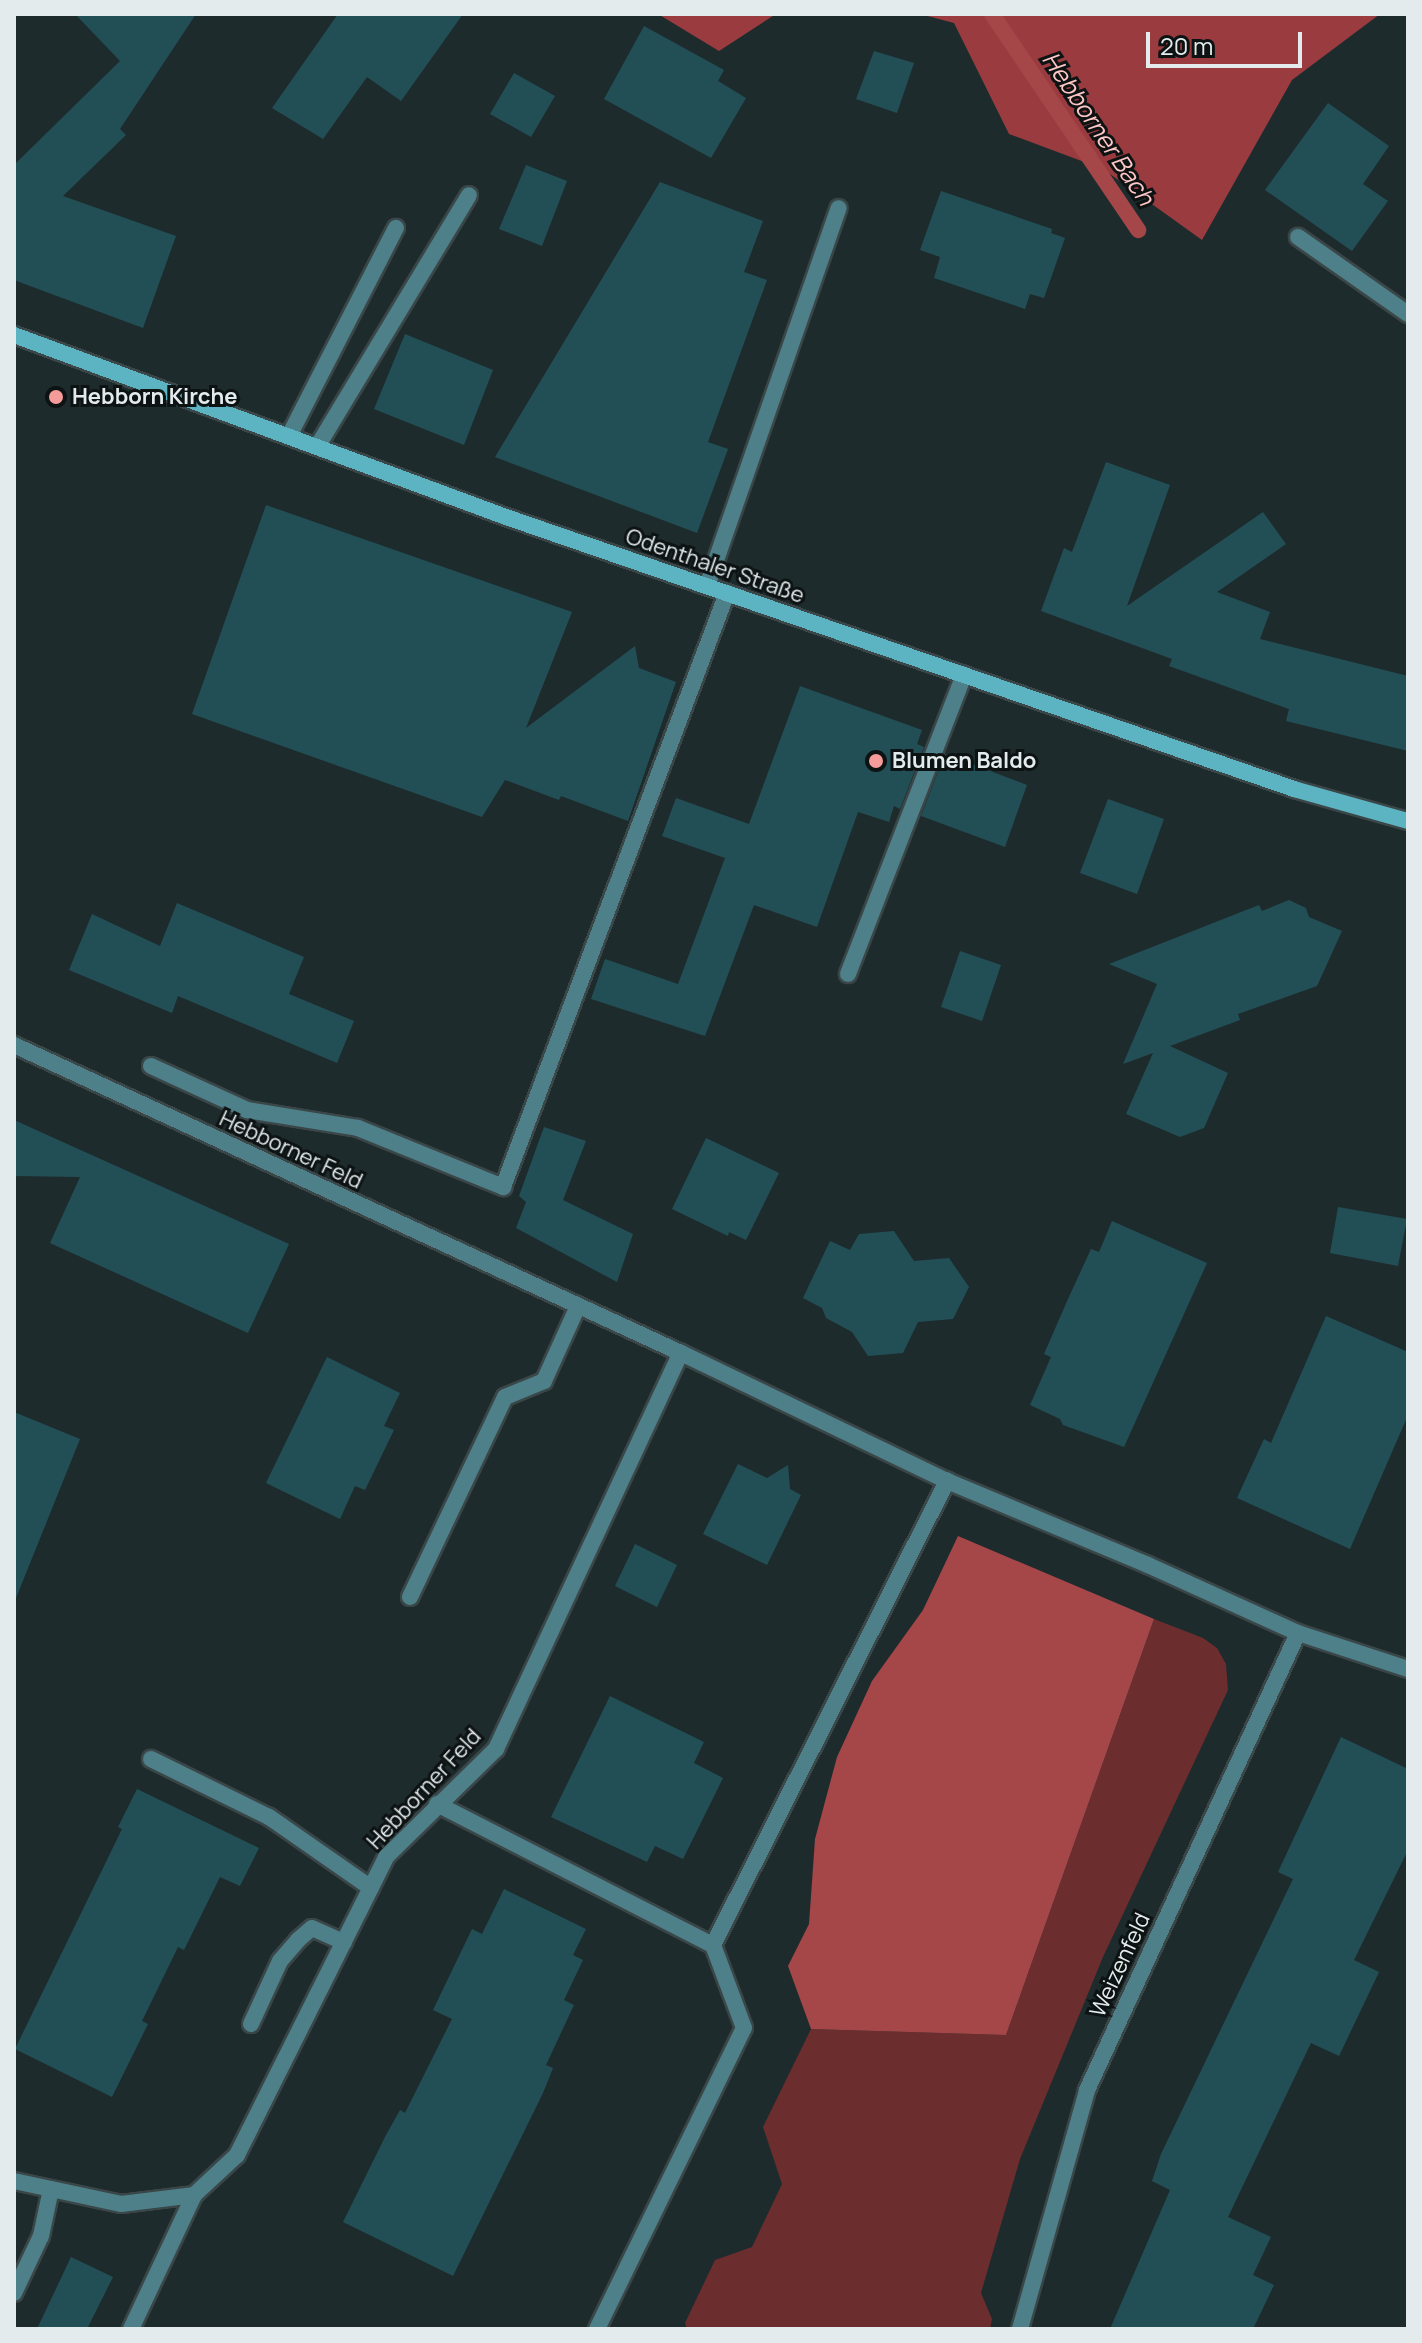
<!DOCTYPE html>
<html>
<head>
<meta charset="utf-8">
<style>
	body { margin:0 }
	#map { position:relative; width:1422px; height:2343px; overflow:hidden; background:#1e2b2d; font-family:Manrope,sans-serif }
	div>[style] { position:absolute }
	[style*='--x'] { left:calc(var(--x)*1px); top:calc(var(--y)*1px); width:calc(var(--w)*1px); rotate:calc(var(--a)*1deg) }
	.green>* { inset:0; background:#6b2d2e }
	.forest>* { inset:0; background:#9a3c3f }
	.water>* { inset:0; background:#a54649 }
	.stream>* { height:16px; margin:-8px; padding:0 8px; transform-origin:8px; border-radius:8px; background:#a54649 }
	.building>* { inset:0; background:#224f56 }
	.roads { filter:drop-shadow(2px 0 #3a4648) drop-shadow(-2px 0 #3a4648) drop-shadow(0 2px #3a4648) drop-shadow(0 -2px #3a4648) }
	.lane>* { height:16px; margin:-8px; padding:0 8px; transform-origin:8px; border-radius:8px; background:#4d8089 }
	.street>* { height:16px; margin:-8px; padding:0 8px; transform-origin:8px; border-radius:8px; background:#4d8089 }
	.secondary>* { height:16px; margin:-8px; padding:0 8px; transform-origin:8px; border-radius:8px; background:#5cb3c1 }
	.dots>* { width:22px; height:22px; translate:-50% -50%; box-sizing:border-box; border:4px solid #0d1213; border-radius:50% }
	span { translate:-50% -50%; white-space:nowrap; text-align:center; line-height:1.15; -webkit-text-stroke:6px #0d1213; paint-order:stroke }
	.poi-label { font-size:22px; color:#e3ebec; font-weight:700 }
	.left { translate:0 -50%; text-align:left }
	.street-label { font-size:22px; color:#e3ebec }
	.water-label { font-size:24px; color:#ffc8c6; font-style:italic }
	.frame { position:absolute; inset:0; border:16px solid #e3ebec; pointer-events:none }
	.scale { position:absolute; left:1146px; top:32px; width:156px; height:36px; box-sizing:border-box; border:4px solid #e3ebec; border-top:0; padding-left:10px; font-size:24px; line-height:28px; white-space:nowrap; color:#e3ebec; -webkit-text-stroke:6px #0d1213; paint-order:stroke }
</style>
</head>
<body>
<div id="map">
	<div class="green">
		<div style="clip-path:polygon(1154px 1619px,1203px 1638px,1217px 1648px,1226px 1664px,1228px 1690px,1103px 1957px,1020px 2159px,981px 2293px,992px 2319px,990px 2329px,687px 2329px,685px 2323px,715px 2260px,752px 2247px,782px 2184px,763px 2127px,811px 2029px,1006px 2035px)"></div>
	</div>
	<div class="forest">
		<div style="clip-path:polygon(658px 14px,776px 14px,719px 51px)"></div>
		<div style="clip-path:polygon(920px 14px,1380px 14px,1292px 80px,1202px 240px,1103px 169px,1009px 134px,954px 23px)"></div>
	</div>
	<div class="water">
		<div style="clip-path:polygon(958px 1536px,1154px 1619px,1006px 2035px,811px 2029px,788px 1966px,809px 1924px,815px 1839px,837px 1757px,872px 1681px,923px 1610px)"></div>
	</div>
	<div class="stream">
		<div style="--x:992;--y:14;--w:261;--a:55.9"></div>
	</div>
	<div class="building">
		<div style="clip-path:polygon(75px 14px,196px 14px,120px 129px,126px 135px,63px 196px,176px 236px,143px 328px,14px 280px,14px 165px,120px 61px)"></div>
		<div style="clip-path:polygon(338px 14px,463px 14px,401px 101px,367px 77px,323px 139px,272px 108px)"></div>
		<div style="clip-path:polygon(644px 26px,724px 70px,718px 81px,746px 98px,711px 158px,604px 99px)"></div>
		<div style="clip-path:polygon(874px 51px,914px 63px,897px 113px,856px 99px)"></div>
		<div style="clip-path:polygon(514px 73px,555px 96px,531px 137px,490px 114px)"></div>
		<div style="clip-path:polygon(1328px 103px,1389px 146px,1363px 184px,1388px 201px,1352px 251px,1265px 190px)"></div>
		<div style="clip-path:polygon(526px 165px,567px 181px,542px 246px,499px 229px)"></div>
		<div style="clip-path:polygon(660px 182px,763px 221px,744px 272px,767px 280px,708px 442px,728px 449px,697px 533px,495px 457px)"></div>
		<div style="clip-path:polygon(941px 191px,1052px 229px,1051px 233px,1065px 238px,1044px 298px,1030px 294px,1025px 309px,934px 278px,940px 257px,920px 250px)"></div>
		<div style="clip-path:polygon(405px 334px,493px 370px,464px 445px,374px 409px)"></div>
		<div style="clip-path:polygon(1106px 462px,1170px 485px,1127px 606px,1263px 512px,1286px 544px,1217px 592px,1270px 612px,1260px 639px,1408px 676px,1408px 751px,1286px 721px,1289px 709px,1169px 666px,1172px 659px,1041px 611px,1064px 548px,1072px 552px)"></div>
		<div style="clip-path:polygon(266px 505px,572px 612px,526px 728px,635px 646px,639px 668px,676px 682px,628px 821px,561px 796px,559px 800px,505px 780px,482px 817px,192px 714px)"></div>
		<div style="clip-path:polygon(800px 686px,922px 730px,917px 744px,924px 747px,900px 809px,894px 806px,889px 822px,858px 812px,817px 927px,754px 905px,705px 1036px,591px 999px,605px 959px,678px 984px,725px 858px,662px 836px,676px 798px,749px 824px)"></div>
		<div style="clip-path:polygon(945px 754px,1027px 785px,1005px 847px,921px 816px)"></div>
		<div style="clip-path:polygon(1108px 799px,1164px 819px,1137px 894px,1080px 873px)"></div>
		<div style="clip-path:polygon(1289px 900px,1306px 908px,1309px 917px,1342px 931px,1317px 986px,1238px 1014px,1240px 1020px,1170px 1046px,1228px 1073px,1204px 1128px,1180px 1137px,1126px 1114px,1153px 1053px,1123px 1064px,1157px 984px,1109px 964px,1259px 905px,1262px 911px)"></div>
		<div style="clip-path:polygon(177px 903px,304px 957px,289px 994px,354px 1021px,337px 1063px,178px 996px,172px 1013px,69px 970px,92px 914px,160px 946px)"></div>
		<div style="clip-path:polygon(960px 951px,1001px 965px,982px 1021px,941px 1007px)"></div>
		<div style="clip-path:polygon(14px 1120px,289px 1244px,248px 1333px,50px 1243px,80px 1177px,14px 1176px)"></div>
		<div style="clip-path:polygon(544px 1127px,586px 1141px,563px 1200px,633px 1234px,617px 1282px,516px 1228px,526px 1202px,519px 1196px)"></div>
		<div style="clip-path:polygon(706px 1138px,779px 1173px,746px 1240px,729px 1232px,728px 1236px,672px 1209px)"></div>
		<div style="clip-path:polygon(1338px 1207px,1407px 1219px,1398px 1266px,1330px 1253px)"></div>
		<div style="clip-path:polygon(1112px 1221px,1207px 1263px,1124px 1447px,1063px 1425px,1060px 1419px,1030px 1405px,1051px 1357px,1044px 1354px,1068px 1299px,1091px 1249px,1099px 1252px)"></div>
		<div style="clip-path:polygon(894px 1231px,914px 1261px,949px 1258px,969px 1287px,953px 1319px,918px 1322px,903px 1353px,868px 1356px,852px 1332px,826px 1318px,822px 1308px,803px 1298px,830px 1241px,850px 1250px,859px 1234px)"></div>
		<div style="clip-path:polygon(1326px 1316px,1408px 1352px,1408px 1415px,1350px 1549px,1237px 1498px,1264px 1439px,1271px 1443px)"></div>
		<div style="clip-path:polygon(327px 1357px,400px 1393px,384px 1426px,394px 1430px,365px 1490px,355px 1486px,340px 1519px,266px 1483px)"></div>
		<div style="clip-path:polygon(14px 1412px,80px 1439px,16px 1598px,14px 1598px)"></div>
		<div style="clip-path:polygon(738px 1464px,767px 1478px,788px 1465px,790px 1489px,801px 1495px,767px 1565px,703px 1534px)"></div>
		<div style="clip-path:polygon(635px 1544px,677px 1565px,657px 1607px,615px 1586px)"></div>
		<div style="clip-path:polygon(610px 1696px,704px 1742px,694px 1763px,723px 1778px,683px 1859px,655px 1846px,647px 1862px,551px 1817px)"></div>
		<div style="clip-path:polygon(1341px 1737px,1408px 1769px,1408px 1850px,1354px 1960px,1379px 1972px,1339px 2056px,1311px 2043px,1228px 2217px,1271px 2237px,1253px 2275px,1274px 2285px,1253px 2329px,1110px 2329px,1170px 2190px,1152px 2181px,1161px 2154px,1293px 1879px,1278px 1872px)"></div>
		<div style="clip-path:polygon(137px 1789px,259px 1848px,240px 1886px,220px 1877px,184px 1950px,178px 1947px,142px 2021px,148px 2024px,112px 2097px,15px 2049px,122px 1829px,118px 1827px)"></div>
		<div style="clip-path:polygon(504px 1889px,586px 1929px,573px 1955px,583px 1960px,564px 2000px,574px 2005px,546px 2065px,553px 2068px,543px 2093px,453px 2276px,343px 2222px,386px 2135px,400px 2110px,405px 2113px,452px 2019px,433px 2010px,472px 1929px,482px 1934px)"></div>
		<div style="clip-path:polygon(71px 2257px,113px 2277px,87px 2329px,37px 2329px)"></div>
	</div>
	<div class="roads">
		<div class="lane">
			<div style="--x:1298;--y:237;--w:134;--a:35"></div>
			<div style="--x:289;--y:436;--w:234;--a:-62.8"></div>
			<div style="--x:317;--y:447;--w:294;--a:-58.9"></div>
			<div style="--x:707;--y:586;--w:400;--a:-70.8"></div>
			<div style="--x:848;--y:974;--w:321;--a:-68.8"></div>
			<div style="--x:151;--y:1066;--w:106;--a:24.6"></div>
			<div style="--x:247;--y:1110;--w:112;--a:9.2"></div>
			<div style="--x:358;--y:1128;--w:157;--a:22.1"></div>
			<div style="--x:503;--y:1187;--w:635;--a:-69.34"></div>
			<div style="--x:410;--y:1597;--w:221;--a:-64.6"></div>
			<div style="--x:505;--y:1397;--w:42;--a:-22.3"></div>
			<div style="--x:544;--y:1381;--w:82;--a:-65.6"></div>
			<div style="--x:151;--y:1759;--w:131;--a:26.2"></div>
			<div style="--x:269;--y:1817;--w:124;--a:34.8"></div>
			<div style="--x:437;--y:1804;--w:310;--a:27.1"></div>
			<div style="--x:251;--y:2024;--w:69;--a:-65.3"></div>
			<div style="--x:280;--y:1961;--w:28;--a:-49"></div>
			<div style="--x:298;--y:1940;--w:18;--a:-41"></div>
			<div style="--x:312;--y:1928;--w:35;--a:24"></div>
			<div style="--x:14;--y:2293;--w:63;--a:-64.7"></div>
			<div style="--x:41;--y:2236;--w:48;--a:-78"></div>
			<div style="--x:131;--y:2329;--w:148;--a:-64.8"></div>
			<div style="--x:597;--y:2329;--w:335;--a:-64"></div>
			<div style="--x:744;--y:2028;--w:89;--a:-110.5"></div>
			<div style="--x:713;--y:1945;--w:520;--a:-63.24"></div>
		</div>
		<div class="street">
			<div style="--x:14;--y:1045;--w:735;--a:24.79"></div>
			<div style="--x:681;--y:1353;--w:295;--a:25.7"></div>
			<div style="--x:947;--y:1481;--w:218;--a:22.7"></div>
			<div style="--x:1148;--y:1565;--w:165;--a:24.4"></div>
			<div style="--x:14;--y:2181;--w:109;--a:12.1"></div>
			<div style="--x:121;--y:2204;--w:74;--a:-7"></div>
			<div style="--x:194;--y:2195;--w:59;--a:-42.9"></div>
			<div style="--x:237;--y:2155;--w:333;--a:-63.4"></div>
			<div style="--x:386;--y:1857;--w:154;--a:-44.5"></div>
			<div style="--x:496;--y:1749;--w:437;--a:-65"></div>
			<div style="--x:1020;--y:2329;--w:248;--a:-74.3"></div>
			<div style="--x:1087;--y:2090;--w:503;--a:-65.22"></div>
			<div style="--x:1298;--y:1633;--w:116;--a:18.1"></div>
		</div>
		<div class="secondary">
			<div style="--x:14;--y:335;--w:525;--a:20.3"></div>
			<div style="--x:506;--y:517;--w:834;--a:19.04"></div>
			<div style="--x:1294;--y:789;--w:118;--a:15.7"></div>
		</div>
	</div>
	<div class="dots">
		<div style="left:56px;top:397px;background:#f59b9a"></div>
		<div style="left:876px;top:761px;background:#f59b9a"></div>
	</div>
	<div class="poi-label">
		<span class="left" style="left:72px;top:397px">Hebborn Kirche</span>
		<span class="left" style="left:892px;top:761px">Blumen Baldo</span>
	</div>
	<div class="street-label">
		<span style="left:715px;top:566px;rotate:19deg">Odenthaler Straße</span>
		<span style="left:291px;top:1150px;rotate:25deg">Hebborner Feld</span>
		<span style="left:424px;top:1789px;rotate:-47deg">Hebborner Feld</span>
		<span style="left:1120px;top:1965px;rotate:-65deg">Weizenfeld</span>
	</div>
	<div class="water-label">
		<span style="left:1099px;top:128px;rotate:56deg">Hebborner Bach</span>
	</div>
	<div class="frame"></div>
	<div class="scale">20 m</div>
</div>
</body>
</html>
